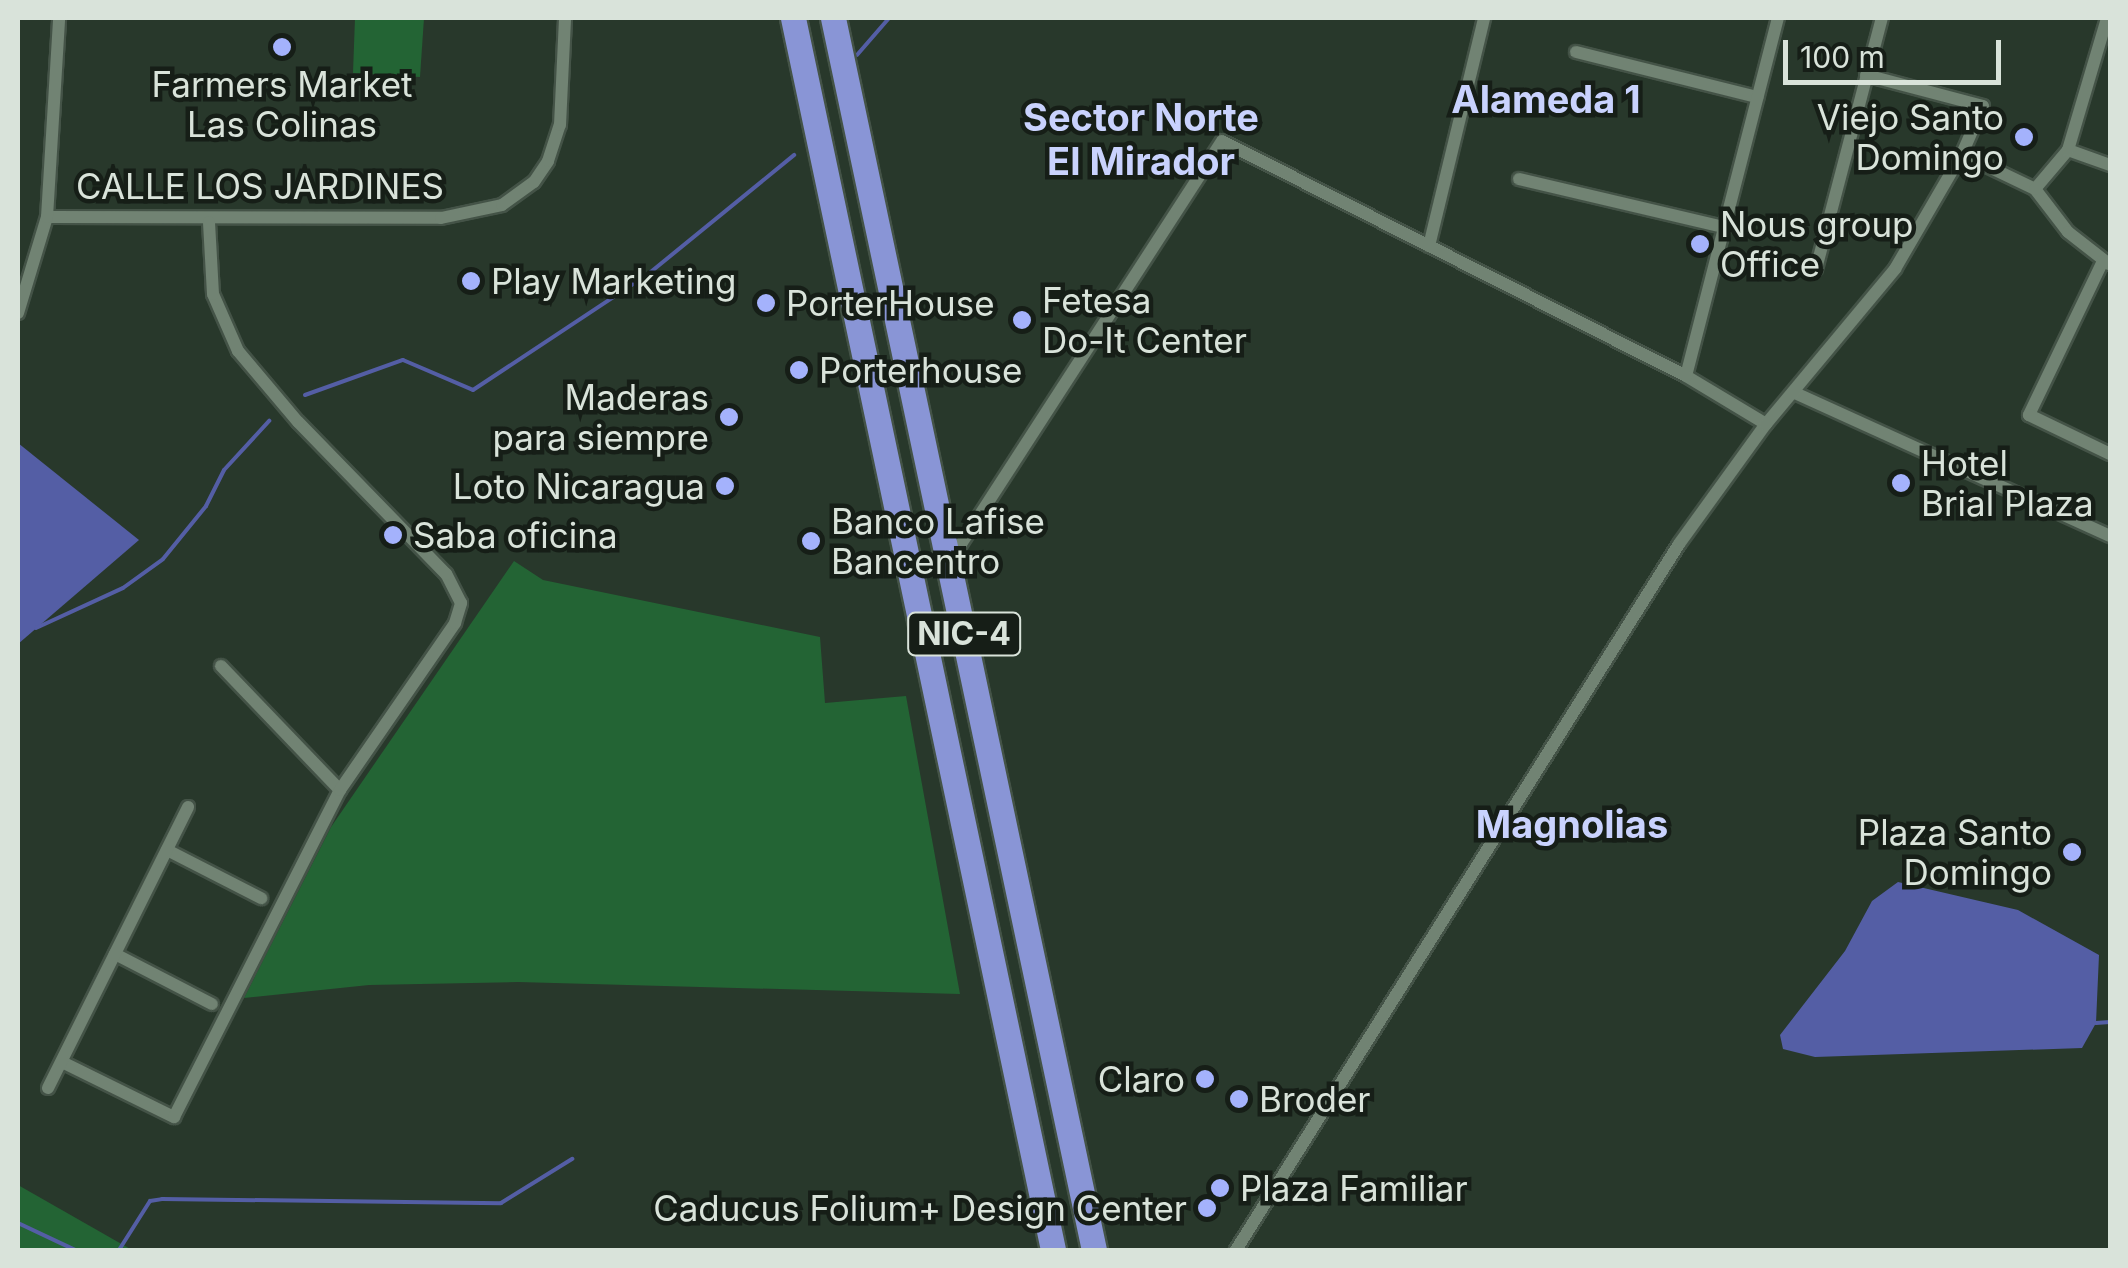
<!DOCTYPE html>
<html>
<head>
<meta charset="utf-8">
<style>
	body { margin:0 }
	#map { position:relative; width:2128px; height:1268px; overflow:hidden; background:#28382b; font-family:Inter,sans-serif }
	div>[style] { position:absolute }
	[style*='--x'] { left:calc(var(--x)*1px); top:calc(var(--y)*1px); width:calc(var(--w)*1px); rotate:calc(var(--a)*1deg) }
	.green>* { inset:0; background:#236434 }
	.water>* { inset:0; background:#545ea5 }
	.stream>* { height:4px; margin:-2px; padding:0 2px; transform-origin:2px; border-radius:2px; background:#545ea5 }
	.roads { filter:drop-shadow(2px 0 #445347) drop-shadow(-2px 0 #445347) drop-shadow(0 2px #445347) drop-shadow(0 -2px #445347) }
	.street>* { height:12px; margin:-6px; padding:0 6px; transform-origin:6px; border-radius:6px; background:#718373 }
	.highway>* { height:25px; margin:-12.5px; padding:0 12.5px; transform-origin:12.5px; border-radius:12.5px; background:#8995d6 }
	.dots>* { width:28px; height:28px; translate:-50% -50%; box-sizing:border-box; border:5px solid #161e17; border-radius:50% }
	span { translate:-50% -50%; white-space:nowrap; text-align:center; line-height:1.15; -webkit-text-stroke:9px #161e17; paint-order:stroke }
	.shield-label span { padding:2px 8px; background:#161e17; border:2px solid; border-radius:8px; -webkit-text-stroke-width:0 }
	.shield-label { font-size:32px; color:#d9e3da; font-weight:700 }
	.poi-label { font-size:35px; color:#d9e3da }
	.right { translate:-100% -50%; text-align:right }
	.left { translate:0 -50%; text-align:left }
	.street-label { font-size:35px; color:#d9e3da }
	.neighbourhood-label { font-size:38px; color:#c9d2fd; font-weight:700 }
	.frame { position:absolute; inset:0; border:20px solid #d9e3da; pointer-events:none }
	.scale { position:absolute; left:1783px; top:40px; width:218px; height:45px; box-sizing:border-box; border:5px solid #d9e3da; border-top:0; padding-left:12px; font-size:30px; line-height:35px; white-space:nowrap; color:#d9e3da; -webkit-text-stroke:8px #161e17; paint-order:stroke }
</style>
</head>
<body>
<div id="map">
	<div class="green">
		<div style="clip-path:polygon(355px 18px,424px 18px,420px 77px,353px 73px)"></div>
		<div style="clip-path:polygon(514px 561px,543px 580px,820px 637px,825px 703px,906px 696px,960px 994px,518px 982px,369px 985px,244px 998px,331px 827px)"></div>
		<div style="clip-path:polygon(18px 1185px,132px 1250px,18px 1250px)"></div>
	</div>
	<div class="water">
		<div style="clip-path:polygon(18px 443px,139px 540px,18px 644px)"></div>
		<div style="clip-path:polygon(1898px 882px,2018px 910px,2099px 955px,2096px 1023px,2082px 1048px,1815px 1057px,1783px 1049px,1780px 1035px,1845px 951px,1872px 901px)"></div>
	</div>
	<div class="stream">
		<div style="--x:857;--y:55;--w:49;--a:-49.1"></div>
		<div style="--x:305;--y:395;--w:104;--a:-19.7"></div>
		<div style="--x:403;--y:360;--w:76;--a:23.2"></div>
		<div style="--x:473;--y:390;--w:209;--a:-33.5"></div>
		<div style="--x:647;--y:275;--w:190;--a:-39.2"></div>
		<div style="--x:36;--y:628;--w:96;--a:-24.7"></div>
		<div style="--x:123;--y:588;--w:49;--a:-35.9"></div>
		<div style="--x:163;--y:559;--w:68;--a:-50.9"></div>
		<div style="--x:206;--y:506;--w:40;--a:-63.4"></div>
		<div style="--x:224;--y:470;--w:67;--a:-47.4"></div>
		<div style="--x:2096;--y:1023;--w:14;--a:-4"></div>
		<div style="--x:18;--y:1223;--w:63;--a:25.3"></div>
		<div style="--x:119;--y:1250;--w:58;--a:-57.7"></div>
		<div style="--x:150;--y:1201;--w:12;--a:-9"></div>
		<div style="--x:162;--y:1199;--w:339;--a:0.7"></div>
		<div style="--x:501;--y:1203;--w:84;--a:-31.8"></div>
	</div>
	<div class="roads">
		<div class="street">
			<div style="--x:1576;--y:52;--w:187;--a:14"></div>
			<div style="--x:2068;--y:150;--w:45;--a:19.7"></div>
			<div style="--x:1962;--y:154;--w:81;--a:25.6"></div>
			<div style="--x:2035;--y:189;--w:54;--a:52.5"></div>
			<div style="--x:2068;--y:232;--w:52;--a:38"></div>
			<div style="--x:1519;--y:179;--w:211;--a:13.2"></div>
			<div style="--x:2035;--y:189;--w:51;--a:-49.8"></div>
			<div style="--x:2068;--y:150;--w:138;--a:-73.5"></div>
			<div style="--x:47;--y:217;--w:394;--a:0.1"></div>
			<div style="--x:441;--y:218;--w:62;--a:-12"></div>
			<div style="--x:502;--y:205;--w:39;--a:-36"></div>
			<div style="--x:534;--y:182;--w:25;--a:-56"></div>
			<div style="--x:548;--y:161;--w:38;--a:-72"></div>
			<div style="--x:560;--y:125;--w:107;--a:-87.3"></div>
			<div style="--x:1429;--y:246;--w:235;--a:-76.4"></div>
			<div style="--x:2103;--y:261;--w:171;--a:115.7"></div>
			<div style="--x:2029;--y:415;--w:90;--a:25.7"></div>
			<div style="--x:1816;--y:269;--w:260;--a:-75.3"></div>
			<div style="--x:18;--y:313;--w:100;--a:-73.2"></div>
			<div style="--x:47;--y:217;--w:199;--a:-86.5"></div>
			<div style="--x:1795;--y:393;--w:346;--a:24.4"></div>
			<div style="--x:1766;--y:424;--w:93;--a:-149"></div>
			<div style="--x:1686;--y:376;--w:370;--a:-75.6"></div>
			<div style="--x:950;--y:561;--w:500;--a:-57.07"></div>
			<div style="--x:1222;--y:141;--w:520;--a:26.86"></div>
			<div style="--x:221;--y:666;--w:172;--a:46.2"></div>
			<div style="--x:167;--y:850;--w:106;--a:27.1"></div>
			<div style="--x:115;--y:954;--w:109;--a:27.3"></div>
			<div style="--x:62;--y:1062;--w:125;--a:26.2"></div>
			<div style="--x:174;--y:1117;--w:367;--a:-63.1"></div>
			<div style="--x:340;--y:790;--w:203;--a:-55.4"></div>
			<div style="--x:455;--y:623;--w:21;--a:-73"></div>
			<div style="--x:461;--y:603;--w:33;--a:-117"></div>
			<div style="--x:446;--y:574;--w:212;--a:-134.2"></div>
			<div style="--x:298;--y:422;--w:93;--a:-130.2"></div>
			<div style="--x:238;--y:351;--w:62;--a:-113.7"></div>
			<div style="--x:213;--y:294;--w:72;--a:-93.2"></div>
			<div style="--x:48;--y:1088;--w:314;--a:-63.5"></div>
			<div style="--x:1236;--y:1250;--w:833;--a:-57.89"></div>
			<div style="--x:1679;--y:544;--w:148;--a:-54.1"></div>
			<div style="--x:1766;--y:424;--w:202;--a:-50.2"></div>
			<div style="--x:1895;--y:269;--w:133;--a:-59.8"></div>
			<div style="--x:1962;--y:154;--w:52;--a:-66.4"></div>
			<div style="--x:1983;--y:106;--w:121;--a:-165.2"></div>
		</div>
		<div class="highway">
			<div style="--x:793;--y:18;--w:1259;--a:78.08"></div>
			<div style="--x:833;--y:18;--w:1259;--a:78.04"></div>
		</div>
	</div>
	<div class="dots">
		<div style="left:282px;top:47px;background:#a4b2fc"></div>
		<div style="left:2024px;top:137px;background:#a4b2fc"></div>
		<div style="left:1700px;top:244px;background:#a4b2fc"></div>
		<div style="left:471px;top:281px;background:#a4b2fc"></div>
		<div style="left:766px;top:303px;background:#a4b2fc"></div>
		<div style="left:1022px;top:320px;background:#a4b2fc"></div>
		<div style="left:799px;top:370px;background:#a4b2fc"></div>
		<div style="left:729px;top:417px;background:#a4b2fc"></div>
		<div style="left:1901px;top:483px;background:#a4b2fc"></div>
		<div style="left:725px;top:486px;background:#a4b2fc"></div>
		<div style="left:393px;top:535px;background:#a4b2fc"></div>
		<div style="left:811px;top:541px;background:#a4b2fc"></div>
		<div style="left:2072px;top:852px;background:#a4b2fc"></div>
		<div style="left:1205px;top:1079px;background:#a4b2fc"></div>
		<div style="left:1239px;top:1099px;background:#a4b2fc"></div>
		<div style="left:1220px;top:1188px;background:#a4b2fc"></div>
		<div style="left:1207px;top:1208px;background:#a4b2fc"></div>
	</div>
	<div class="shield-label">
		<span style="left:964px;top:634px">NIC-4</span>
	</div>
	<div class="poi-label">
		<span style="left:282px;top:104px">Farmers Market<br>Las Colinas</span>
		<span class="right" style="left:2004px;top:137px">Viejo Santo<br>Domingo</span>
		<span class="left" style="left:1720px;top:244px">Nous group<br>Office</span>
		<span class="left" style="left:491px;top:281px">Play Marketing</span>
		<span class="left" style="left:1042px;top:320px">Fetesa<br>Do-It Center</span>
		<span class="left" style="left:786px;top:303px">PorterHouse</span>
		<span class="left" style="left:819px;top:370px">Porterhouse</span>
		<span class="right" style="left:709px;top:417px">Maderas<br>para siempre</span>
		<span class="left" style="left:1921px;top:483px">Hotel<br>Brial Plaza</span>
		<span class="right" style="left:705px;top:486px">Loto Nicaragua</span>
		<span class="left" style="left:831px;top:541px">Banco Lafise<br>Bancentro</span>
		<span class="left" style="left:413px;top:535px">Saba oficina</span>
		<span class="right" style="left:2052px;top:852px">Plaza Santo<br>Domingo</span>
		<span class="right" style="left:1185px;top:1079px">Claro</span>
		<span class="left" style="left:1259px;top:1099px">Broder</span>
		<span class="left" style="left:1240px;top:1188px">Plaza Familiar</span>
		<span class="right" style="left:1187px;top:1208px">Caducus Folium+ Design Center</span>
	</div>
	<div class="street-label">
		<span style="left:260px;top:186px">CALLE LOS JARDINES</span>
	</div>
	<div class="neighbourhood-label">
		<span style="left:1546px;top:100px">Alameda 1</span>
		<span style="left:1141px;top:140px">Sector Norte<br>El Mirador</span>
		<span style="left:1572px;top:825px">Magnolias</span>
	</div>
	<div class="frame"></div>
	<div class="scale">100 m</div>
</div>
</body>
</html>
